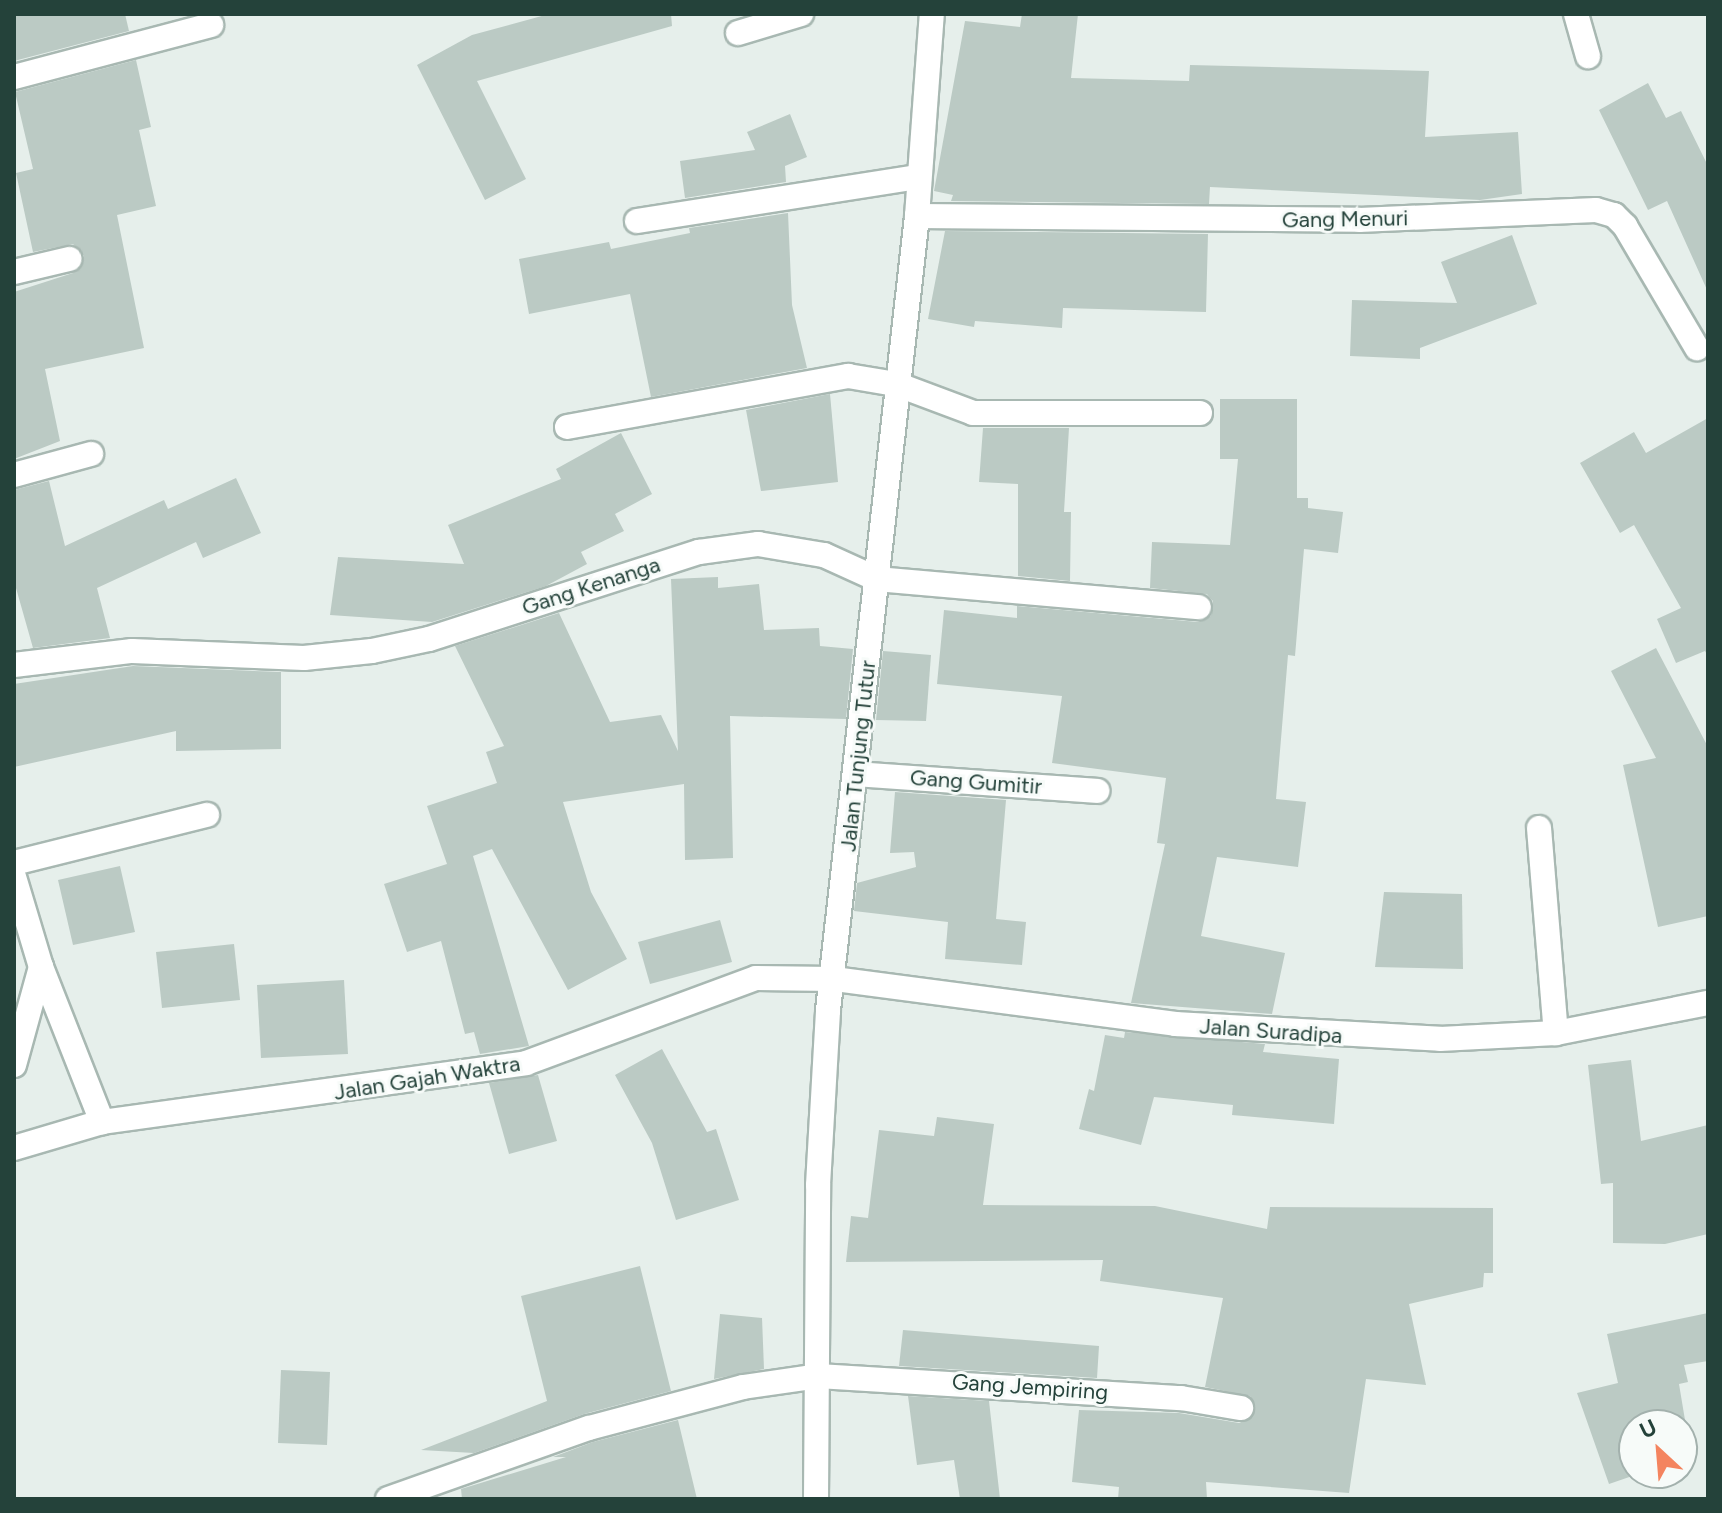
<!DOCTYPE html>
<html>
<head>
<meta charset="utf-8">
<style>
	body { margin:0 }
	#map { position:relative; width:1722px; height:1513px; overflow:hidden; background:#e6efeb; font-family:Figtree,sans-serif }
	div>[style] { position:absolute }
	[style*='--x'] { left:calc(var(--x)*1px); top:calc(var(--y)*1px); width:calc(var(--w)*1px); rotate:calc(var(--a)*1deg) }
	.building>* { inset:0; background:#bbcac4 }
	.roads { filter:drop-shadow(2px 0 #a8b8b2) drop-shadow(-2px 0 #a8b8b2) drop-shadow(0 2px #a8b8b2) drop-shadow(0 -2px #a8b8b2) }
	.minor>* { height:24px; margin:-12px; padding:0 12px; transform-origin:12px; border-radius:12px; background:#fff }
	span { translate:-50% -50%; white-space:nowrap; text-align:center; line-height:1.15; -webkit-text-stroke:6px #f7fbf9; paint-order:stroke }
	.street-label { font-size:22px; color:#24423a }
	.frame { position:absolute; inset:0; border:16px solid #24423a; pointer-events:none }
	.north { position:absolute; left:1618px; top:1409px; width:80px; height:80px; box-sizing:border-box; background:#f7fbf9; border:2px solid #a3b1ad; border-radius:50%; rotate:334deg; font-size:22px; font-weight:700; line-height:32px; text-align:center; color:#24423a }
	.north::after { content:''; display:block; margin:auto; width:28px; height:36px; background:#f4845f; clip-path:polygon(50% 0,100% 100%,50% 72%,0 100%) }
</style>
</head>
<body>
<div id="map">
	<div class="building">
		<div style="clip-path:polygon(14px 14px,125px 14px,129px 31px,14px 61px)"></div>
		<div style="clip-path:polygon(549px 14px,671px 14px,672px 26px,477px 81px,526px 179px,485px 200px,417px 65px,472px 35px)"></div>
		<div style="clip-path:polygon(1022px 14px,1078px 14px,1071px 78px,1189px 81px,1190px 65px,1429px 71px,1425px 137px,1518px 132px,1522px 194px,1480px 200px,1210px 187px,1209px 204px,951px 201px,953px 195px,934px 191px,965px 21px,1020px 27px)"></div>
		<div style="clip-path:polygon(136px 60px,151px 127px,139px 130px,156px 206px,117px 215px,144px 348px,45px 369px,60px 441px,14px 459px,14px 292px,73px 273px,84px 256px,73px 244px,33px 252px,16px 173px,33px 169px,15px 92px)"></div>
		<div style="clip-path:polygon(1648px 83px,1666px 118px,1681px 111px,1708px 166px,1708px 292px,1667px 201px,1648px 210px,1599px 110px)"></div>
		<div style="clip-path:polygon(790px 114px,807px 157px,785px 166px,786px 182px,685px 198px,680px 161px,755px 150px,747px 132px)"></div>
		<div style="clip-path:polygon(788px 213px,792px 305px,807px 368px,651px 397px,630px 294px,529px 314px,519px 259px,609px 242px,611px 249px,690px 233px,689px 228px)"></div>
		<div style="clip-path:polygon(945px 231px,1208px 234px,1206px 312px,1063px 308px,1062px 328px,975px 321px,974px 327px,928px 319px)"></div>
		<div style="clip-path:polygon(1512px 235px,1537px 304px,1420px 348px,1420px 359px,1350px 356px,1352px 300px,1457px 303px,1441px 262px)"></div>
		<div style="clip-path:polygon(830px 394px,838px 482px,761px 491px,746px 410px)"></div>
		<div style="clip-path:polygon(1220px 399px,1297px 399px,1297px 498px,1308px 498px,1308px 508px,1343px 512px,1338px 553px,1304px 549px,1295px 656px,1288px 655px,1276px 799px,1306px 802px,1298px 867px,1217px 857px,1201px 936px,1285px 953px,1272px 1014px,1131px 1003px,1165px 844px,1157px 843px,1166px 778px,1052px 763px,1062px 696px,937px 684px,944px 610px,1017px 618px,1017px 606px,1198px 622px,1211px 616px,1213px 601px,1207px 594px,1150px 588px,1152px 542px,1230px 545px,1238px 459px,1220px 459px)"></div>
		<div style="clip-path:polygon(1708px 418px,1708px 656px,1705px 651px,1676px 663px,1657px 619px,1681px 608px,1634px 525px,1620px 533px,1580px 463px,1634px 432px,1646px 453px)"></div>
		<div style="clip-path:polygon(983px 428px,1069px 428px,1064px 512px,1071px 512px,1070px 581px,1018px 576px,1018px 484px,979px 482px)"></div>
		<div style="clip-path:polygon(621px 433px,652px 494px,615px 514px,624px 531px,581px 552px,587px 564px,546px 586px,432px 622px,330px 615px,338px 557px,464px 564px,448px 525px,561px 479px,556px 469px)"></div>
		<div style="clip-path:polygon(236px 478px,261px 533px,203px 558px,196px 542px,97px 588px,110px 638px,33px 648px,14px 581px,14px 490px,49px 481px,65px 546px,164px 500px,168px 509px)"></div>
		<div style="clip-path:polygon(718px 577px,718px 588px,759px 584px,764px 630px,819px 628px,820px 646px,853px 649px,846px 719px,730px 716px,733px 858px,685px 860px,684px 784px,563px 802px,591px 892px,627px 959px,568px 990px,492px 849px,473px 856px,529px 1046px,480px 1054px,474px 1032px,465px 1034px,441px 941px,407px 952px,384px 884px,447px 864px,427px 806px,497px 783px,486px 752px,504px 746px,455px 646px,559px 613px,610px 722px,661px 715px,678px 751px,671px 579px)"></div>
		<div style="clip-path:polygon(1656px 648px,1708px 747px,1708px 916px,1658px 927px,1623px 765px,1656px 758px,1611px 671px)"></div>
		<div style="clip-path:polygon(883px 651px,931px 655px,926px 721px,876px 720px)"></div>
		<div style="clip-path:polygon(133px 666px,281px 672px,281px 749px,176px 751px,176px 731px,14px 767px,14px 684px)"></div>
		<div style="clip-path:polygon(895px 792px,1006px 800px,996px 919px,1026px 922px,1022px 965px,945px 959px,948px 922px,854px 911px,857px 883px,916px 867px,914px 852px,890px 853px)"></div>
		<div style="clip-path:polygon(120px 866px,135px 932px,73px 945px,58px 880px)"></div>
		<div style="clip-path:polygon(1384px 892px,1462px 894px,1463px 969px,1375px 967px)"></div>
		<div style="clip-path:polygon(720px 920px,732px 962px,650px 984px,638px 942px)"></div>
		<div style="clip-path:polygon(234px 944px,240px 1000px,162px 1008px,156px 952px)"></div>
		<div style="clip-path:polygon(344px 980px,348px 1054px,261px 1058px,257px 985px)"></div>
		<div style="clip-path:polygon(1125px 1032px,1265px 1044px,1263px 1052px,1339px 1059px,1334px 1124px,1232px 1115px,1233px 1105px,1154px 1097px,1141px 1145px,1079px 1129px,1089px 1089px,1094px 1091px,1105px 1035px,1124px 1038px)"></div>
		<div style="clip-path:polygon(662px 1049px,707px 1132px,716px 1129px,739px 1200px,676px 1220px,652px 1143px,615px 1075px)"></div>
		<div style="clip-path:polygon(1631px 1060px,1641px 1141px,1708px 1125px,1708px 1234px,1665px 1244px,1613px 1243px,1613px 1183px,1601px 1184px,1588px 1065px)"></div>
		<div style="clip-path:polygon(538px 1075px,557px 1141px,509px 1154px,489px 1083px)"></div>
		<div style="clip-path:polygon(937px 1117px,994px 1124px,983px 1205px,1155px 1206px,1267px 1229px,1270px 1207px,1493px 1208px,1493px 1273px,1484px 1273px,1483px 1287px,1409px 1304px,1426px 1385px,1366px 1379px,1349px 1493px,1206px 1482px,1207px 1499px,1118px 1499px,1119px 1487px,1072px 1482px,1079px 1410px,1179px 1413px,1239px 1423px,1253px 1417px,1255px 1404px,1250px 1396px,1205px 1387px,1223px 1298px,1100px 1281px,1103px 1260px,846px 1262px,851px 1216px,868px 1218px,879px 1130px,934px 1136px)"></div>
		<div style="clip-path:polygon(640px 1266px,671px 1391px,584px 1414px,474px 1453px,421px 1450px,547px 1401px,521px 1296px)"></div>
		<div style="clip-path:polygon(1708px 1313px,1708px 1361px,1684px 1365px,1688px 1382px,1679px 1384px,1691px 1456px,1682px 1459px,1682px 1425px,1634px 1425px,1634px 1473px,1641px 1473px,1609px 1484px,1577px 1393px,1618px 1383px,1607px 1334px)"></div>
		<div style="clip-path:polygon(720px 1314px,762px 1318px,764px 1369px,714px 1379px)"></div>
		<div style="clip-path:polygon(903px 1330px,1099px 1346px,1097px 1378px,899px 1366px)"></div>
		<div style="clip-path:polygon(281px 1370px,330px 1372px,327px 1445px,278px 1443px)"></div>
		<div style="clip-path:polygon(908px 1396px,989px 1401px,1000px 1499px,960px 1499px,954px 1460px,917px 1465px)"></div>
		<div style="clip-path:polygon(678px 1420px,697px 1499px,462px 1499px,461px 1489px,566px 1457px,553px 1457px,593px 1442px)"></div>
	</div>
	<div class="roads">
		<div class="minor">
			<div style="--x:1576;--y:14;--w:44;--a:74.1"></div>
			<div style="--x:738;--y:33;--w:66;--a:-16.8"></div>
			<div style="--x:14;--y:77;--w:204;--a:-14.8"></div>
			<div style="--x:917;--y:216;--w:442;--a:0.5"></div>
			<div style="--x:1359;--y:220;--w:237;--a:-2.4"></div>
			<div style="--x:1596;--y:210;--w:19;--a:16"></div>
			<div style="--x:1614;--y:215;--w:16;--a:45"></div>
			<div style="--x:1625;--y:226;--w:142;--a:59.5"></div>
			<div style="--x:637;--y:221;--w:284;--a:-8.9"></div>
			<div style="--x:14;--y:272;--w:57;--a:-13.3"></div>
			<div style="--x:567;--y:427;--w:286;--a:-10.3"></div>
			<div style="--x:848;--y:376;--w:49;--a:9.5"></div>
			<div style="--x:896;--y:384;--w:82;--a:20.6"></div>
			<div style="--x:973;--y:413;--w:227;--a:0"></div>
			<div style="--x:14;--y:475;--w:80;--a:-15.3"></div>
			<div style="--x:14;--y:665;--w:119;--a:-6.8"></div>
			<div style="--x:132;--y:651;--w:172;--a:2.3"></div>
			<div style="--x:304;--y:658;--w:68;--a:-5.9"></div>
			<div style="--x:372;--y:651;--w:58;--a:-11.9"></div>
			<div style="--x:429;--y:639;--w:284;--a:-17.9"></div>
			<div style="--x:699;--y:552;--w:60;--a:-7.7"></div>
			<div style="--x:758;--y:544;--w:67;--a:9.5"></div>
			<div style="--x:824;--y:555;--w:58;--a:24.4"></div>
			<div style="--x:877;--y:579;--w:323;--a:5"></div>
			<div style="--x:856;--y:774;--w:242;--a:4"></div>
			<div style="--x:1539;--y:828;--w:206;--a:85.3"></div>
			<div style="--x:14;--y:863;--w:199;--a:-14"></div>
			<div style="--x:14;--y:877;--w:94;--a:73.3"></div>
			<div style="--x:41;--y:967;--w:167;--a:68.5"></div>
			<div style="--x:14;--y:1065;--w:102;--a:-74.6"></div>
			<div style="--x:14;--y:1148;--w:92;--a:-16.5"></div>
			<div style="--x:102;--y:1122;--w:428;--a:-7.9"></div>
			<div style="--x:526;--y:1063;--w:245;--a:-20.3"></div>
			<div style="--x:756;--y:978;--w:78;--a:0.7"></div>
			<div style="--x:834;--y:979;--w:344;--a:7.5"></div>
			<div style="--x:1175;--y:1024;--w:265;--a:3.2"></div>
			<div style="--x:1440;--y:1039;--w:116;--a:-3"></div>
			<div style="--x:1556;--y:1033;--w:155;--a:-11.2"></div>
			<div style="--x:388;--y:1499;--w:213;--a:-19.5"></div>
			<div style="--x:589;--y:1428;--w:159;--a:-14.9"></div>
			<div style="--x:743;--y:1387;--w:76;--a:-8.3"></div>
			<div style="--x:818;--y:1376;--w:364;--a:3.5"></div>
			<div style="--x:1181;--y:1398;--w:61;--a:9.5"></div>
			<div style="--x:816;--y:1499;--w:314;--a:-89.6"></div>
			<div style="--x:818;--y:1185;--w:175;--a:-86.7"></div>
			<div style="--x:828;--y:1010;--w:799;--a:-83.6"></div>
			<div style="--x:917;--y:216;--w:203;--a:-85.8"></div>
		</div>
	</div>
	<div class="street-label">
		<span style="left:1345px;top:219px;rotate:-1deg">Gang Menuri</span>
		<span style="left:591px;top:586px;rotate:-18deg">Gang Kenanga</span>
		<span style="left:858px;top:756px;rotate:-84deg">Jalan Tunjung Tutur</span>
		<span style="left:976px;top:782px;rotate:4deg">Gang Gumitir</span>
		<span style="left:1271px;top:1031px;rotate:4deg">Jalan Suradipa</span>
		<span style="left:427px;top:1078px;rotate:-9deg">Jalan Gajah Waktra</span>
		<span style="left:1030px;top:1387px;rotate:4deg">Gang Jempiring</span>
	</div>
	<div class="frame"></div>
	<div class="north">U</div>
</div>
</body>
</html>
